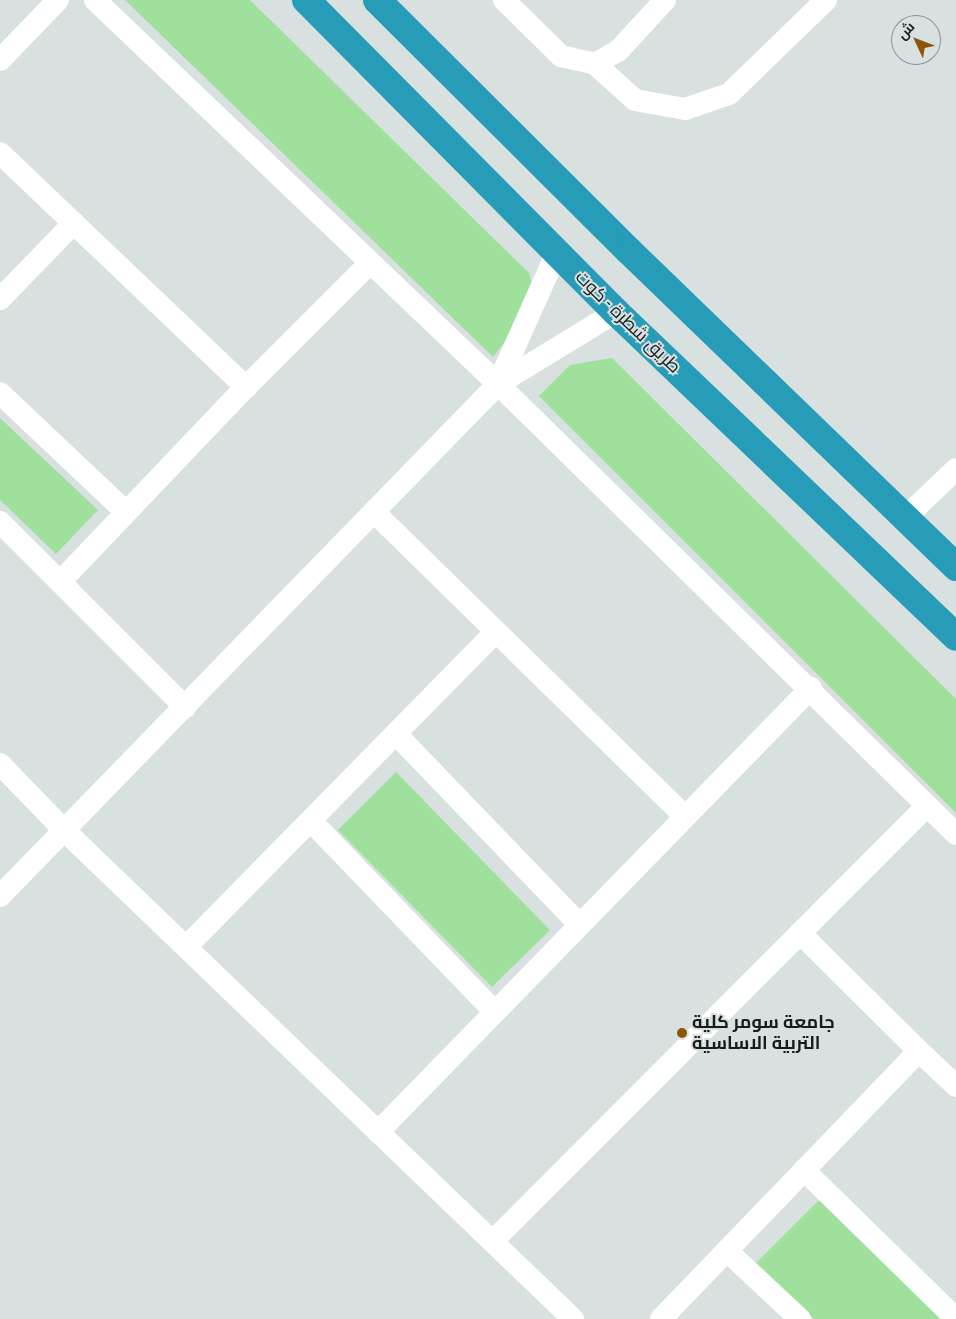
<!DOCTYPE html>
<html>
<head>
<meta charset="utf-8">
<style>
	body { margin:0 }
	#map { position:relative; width:956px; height:1319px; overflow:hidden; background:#d8e0e0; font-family:"Roboto Condensed",Cairo,sans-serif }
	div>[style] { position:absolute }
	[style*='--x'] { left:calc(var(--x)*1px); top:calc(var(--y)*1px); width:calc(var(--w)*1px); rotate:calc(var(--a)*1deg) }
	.green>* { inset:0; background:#a0e09d }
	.minor>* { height:22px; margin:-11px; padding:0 11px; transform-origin:11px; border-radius:11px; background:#fff }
	.highway>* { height:28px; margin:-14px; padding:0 14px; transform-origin:14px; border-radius:14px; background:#269cb9 }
	.dots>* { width:14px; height:14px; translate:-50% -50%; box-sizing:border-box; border:2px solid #d8e0e0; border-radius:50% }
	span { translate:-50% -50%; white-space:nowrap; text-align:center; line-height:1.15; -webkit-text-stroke:4px #d8e0e0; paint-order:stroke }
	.street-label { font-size:18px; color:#181b1b }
	.poi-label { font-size:18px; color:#181b1b; font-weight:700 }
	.left { translate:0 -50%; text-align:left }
	.north { position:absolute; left:891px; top:15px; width:50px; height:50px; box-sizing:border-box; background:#d8e0e0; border:1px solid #8b9191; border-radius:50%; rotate:313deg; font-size:14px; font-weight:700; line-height:20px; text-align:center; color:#181b1b }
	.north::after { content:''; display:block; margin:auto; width:18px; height:22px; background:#8c5606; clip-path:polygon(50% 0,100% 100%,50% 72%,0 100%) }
</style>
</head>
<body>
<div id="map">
	<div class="green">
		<div style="clip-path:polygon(125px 0,250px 0,529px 273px,534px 291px,522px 319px,493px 357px)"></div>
		<div style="clip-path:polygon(612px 358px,956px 699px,956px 813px,539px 396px,570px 365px)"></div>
		<div style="clip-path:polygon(0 418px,98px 510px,56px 554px,0 500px)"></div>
		<div style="clip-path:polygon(396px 772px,550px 930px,492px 987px,338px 830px)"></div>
		<div style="clip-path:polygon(819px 1200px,943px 1319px,814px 1319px,756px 1263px)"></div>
	</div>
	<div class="minor">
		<div style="--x:95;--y:0;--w:557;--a:43.62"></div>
		<div style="--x:498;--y:384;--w:642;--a:44.5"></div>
		<div style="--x:504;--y:0;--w:80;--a:44.5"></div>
		<div style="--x:561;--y:56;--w:35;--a:13"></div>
		<div style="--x:595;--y:64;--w:28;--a:-30"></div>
		<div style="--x:619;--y:50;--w:68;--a:-47.4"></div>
		<div style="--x:0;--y:60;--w:83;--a:-46"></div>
		<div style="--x:595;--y:64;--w:54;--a:42"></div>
		<div style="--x:635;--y:100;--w:51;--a:10.2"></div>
		<div style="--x:685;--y:109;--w:46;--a:-18.8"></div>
		<div style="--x:729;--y:94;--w:135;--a:-44.1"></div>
		<div style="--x:0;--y:153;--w:340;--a:43.6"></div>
		<div style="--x:0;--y:299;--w:106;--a:-45.8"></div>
		<div style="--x:498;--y:384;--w:145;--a:-65.9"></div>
		<div style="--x:0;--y:393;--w:173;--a:43.4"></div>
		<div style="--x:375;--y:513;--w:434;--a:44.4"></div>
		<div style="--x:906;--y:517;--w:69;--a:-43.8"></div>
		<div style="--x:0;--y:522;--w:262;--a:45"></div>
		<div style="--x:60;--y:582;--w:269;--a:-46.4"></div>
		<div style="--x:246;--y:387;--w:175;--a:-45"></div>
		<div style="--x:396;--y:734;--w:265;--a:46.1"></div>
		<div style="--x:0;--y:764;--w:92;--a:45.9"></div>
		<div style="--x:64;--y:830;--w:706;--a:43.85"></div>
		<div style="--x:311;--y:821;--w:265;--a:46.1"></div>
		<div style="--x:0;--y:896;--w:714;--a:-45.79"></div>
		<div style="--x:498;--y:384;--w:138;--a:-31.4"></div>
		<div style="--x:800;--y:933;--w:168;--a:44.8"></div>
		<div style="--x:186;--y:947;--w:442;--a:-45.5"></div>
		<div style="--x:378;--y:1132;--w:620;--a:-45.72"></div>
		<div style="--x:804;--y:1170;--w:213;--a:44.4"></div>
		<div style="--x:493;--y:1241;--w:614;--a:-45.07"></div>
		<div style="--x:727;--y:1251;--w:100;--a:43"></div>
		<div style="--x:661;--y:1319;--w:372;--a:-46.1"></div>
		<div style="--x:919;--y:1051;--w:51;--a:43.4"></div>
	</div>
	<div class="highway">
		<div style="--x:306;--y:0;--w:440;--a:45.2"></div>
		<div style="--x:616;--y:312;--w:470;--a:43.7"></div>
		<div style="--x:377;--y:0;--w:356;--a:44.9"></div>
		<div style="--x:629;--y:251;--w:455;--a:44"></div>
	</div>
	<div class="dots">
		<div style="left:682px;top:1033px;background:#8c5606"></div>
	</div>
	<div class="street-label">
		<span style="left:628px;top:322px;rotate:44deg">طريق شطرة - كوت</span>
	</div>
	<div class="poi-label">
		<span class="left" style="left:692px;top:1033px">جامعة سومر كلية<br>التربية الاساسية</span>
	</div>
	<div class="north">ش</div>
</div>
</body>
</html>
